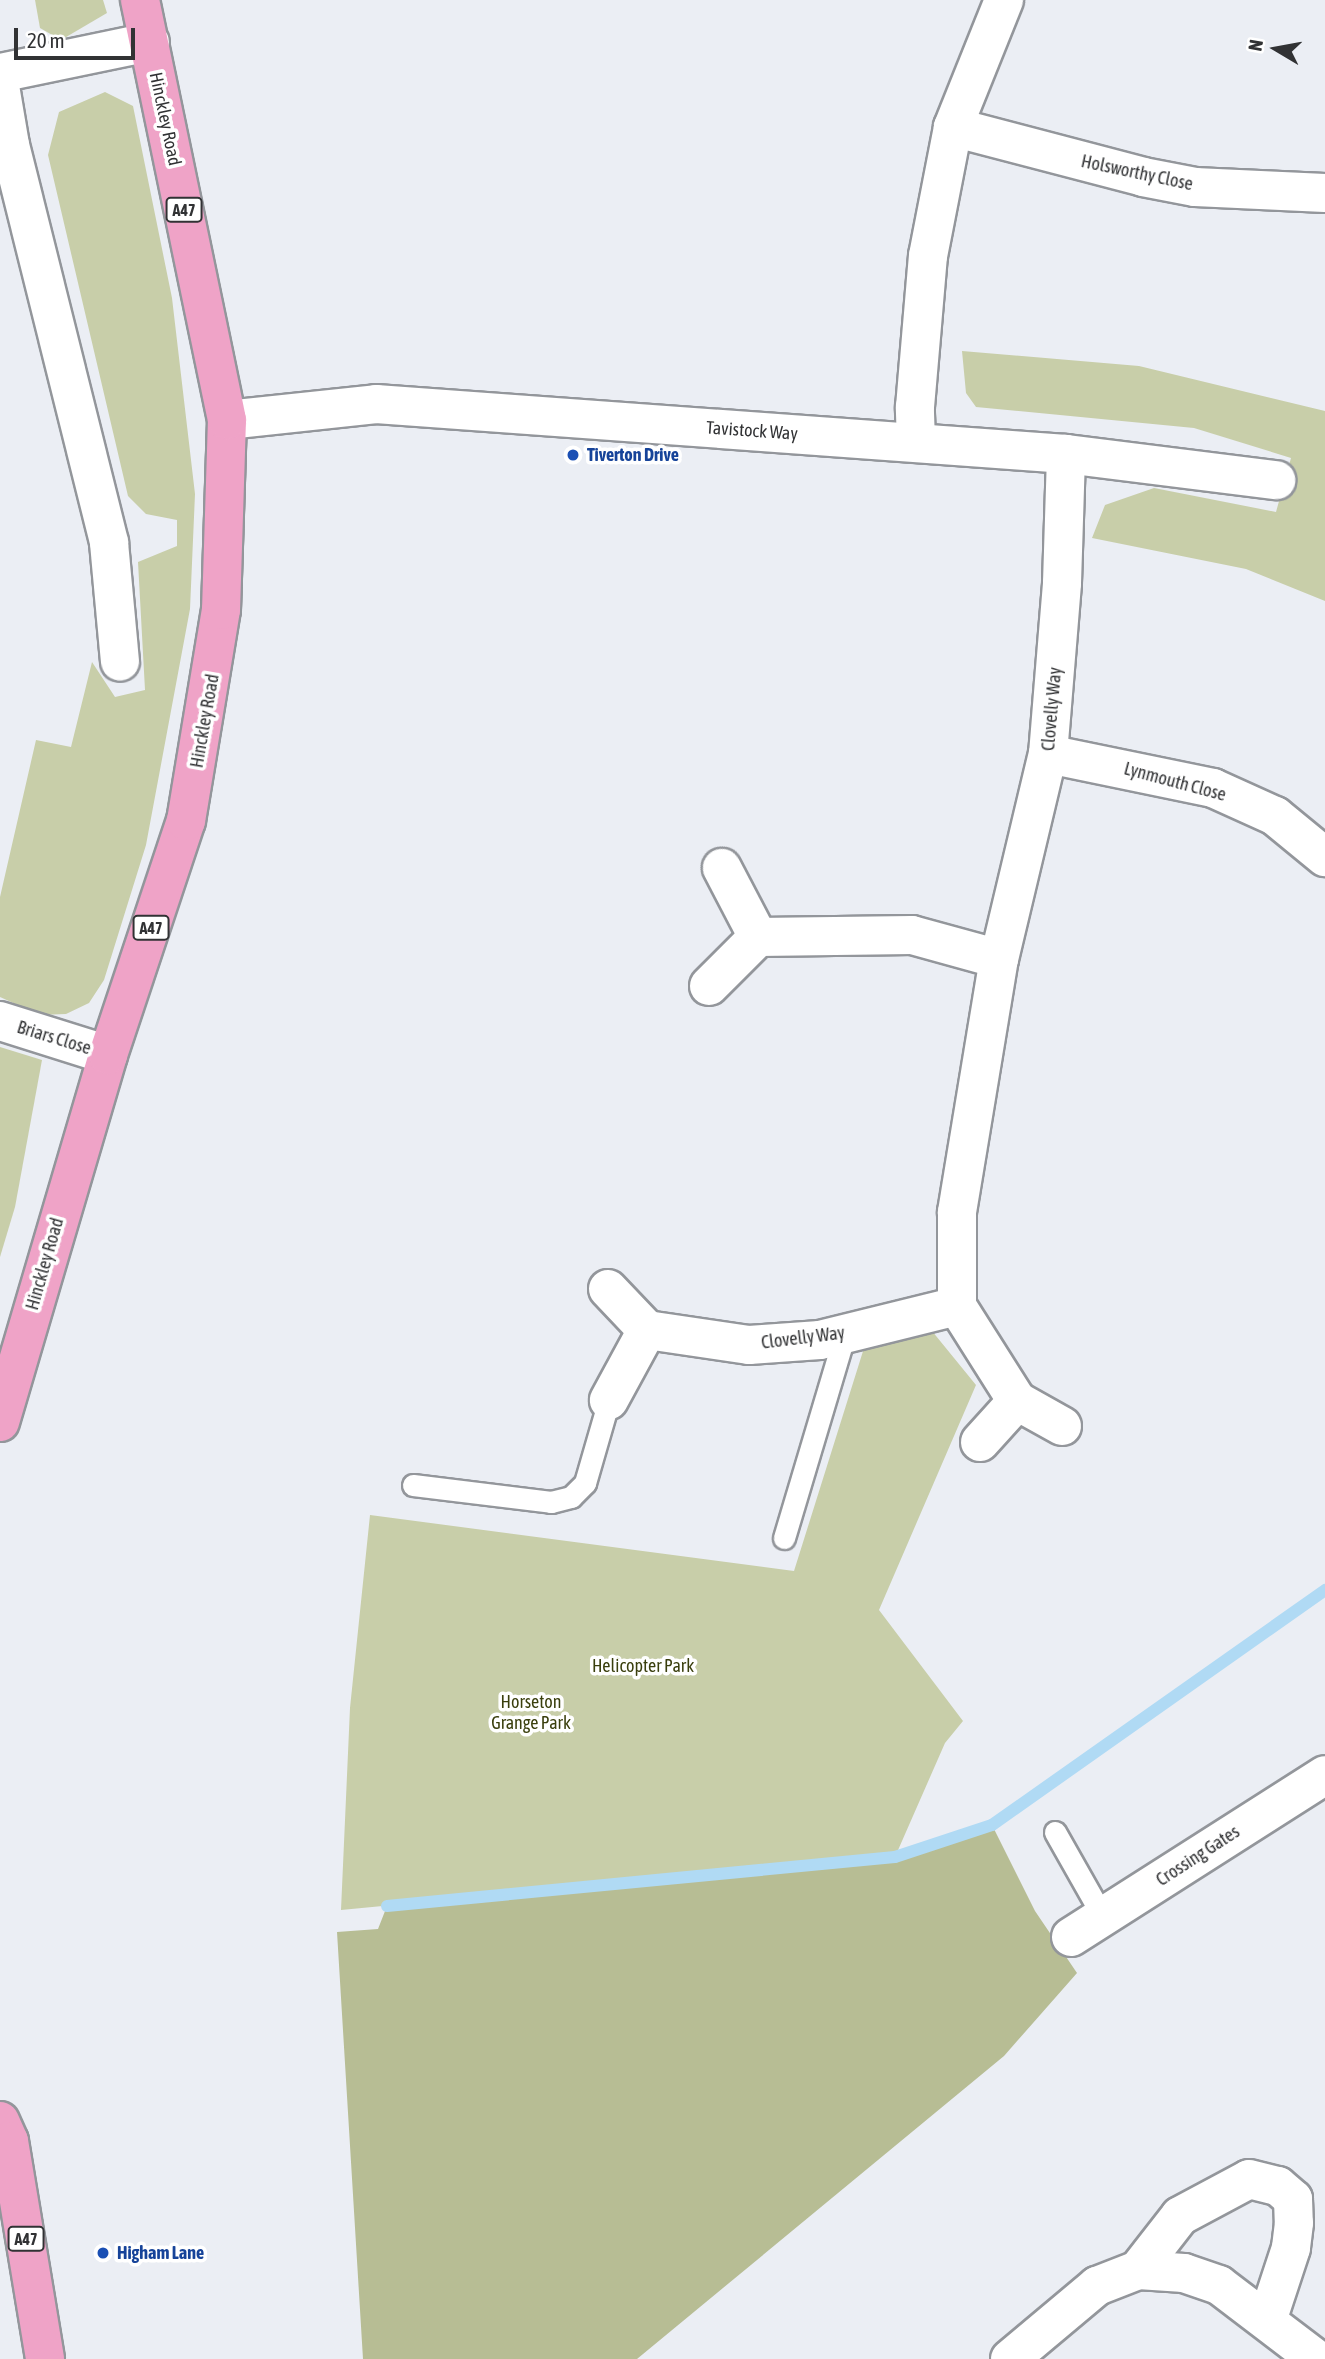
<!DOCTYPE html>
<html>
<head>
<meta charset="utf-8">
<style>
	body { margin:0 }
	#map { position:relative; width:1325px; height:2359px; overflow:hidden; background:#ebeef4; font-family:"Asap Condensed",sans-serif }
	div>[style] { position:absolute }
	[style*='--x'] { left:calc(var(--x)*1px); top:calc(var(--y)*1px); width:calc(var(--w)*1px); rotate:calc(var(--a)*1deg) }
	.green>* { inset:0; background:#c8cea9 }
	.forest>* { inset:0; background:#b7bd94 }
	.stream>* { height:12px; margin:-6px; padding:0 6px; transform-origin:6px; border-radius:6px; background:#b0daf4 }
	.roads { filter:drop-shadow(2px 0 #93969b) drop-shadow(-2px 0 #93969b) drop-shadow(0 2px #93969b) drop-shadow(0 -2px #93969b) }
	.service>* { height:21px; margin:-10.5px; padding:0 10.5px; transform-origin:10.5px; border-radius:10.5px; background:#fff }
	.minor>* { height:38px; margin:-19px; padding:0 19px; transform-origin:19px; border-radius:19px; background:#fff }
	.primary>* { height:38px; margin:-19px; padding:0 19px; transform-origin:19px; border-radius:19px; background:#efa3c7 }
	.dots>* { width:19px; height:19px; translate:-50% -50%; box-sizing:border-box; border:4px solid #fff; border-radius:50% }
	span { translate:-50% -50%; white-space:nowrap; text-align:center; line-height:1.15; -webkit-text-stroke:7px #fff; paint-order:stroke }
	.shield-label span { padding:2px 5px; background:#fff; border:2px solid; border-radius:5px; -webkit-text-stroke-width:0 }
	.shield-label { font-size:16px; color:#313234; font-weight:700 }
	.street-label { font-size:18px; color:#313234 }
	.transit-label { font-size:18px; color:#164399; font-weight:700 }
	.left { translate:0 -50%; text-align:left }
	.park-label { font-size:18px; color:#3a3f0d }
	.north { position:absolute; left:1241px; top:14px; width:70px; height:70px; -webkit-text-stroke:5px #fff; paint-order:stroke; rotate:280deg; font-size:19px; font-weight:700; line-height:28px; text-align:center; color:#313234 }
	.north::after { content:''; display:block; margin:auto; width:24px; height:32px; background:#313234; clip-path:polygon(50% 0,100% 100%,50% 72%,0 100%) }
	.scale { position:absolute; left:14px; top:28px; width:121px; height:32px; box-sizing:border-box; border:4px solid #313234; border-top:0; padding-left:9px; font-size:21px; line-height:24px; white-space:nowrap; color:#313234; -webkit-text-stroke:5px #fff; paint-order:stroke }
</style>
</head>
<body>
<div id="map">
	<div class="green">
		<div style="clip-path:polygon(35px 0,103px 0,107px 13px,61px 40px,40px 28px)"></div>
		<div style="clip-path:polygon(105px 92px,133px 106px,172px 298px,195px 494px,190px 609px,146px 845px,104px 980px,89px 1003px,66px 1014px,40px 1015px,0 997px,0 897px,36px 740px,71px 747px,92px 662px,115px 697px,145px 690px,138px 562px,177px 546px,177px 520px,146px 514px,128px 496px,48px 155px,59px 112px)"></div>
		<div style="clip-path:polygon(962px 351px,1139px 366px,1325px 411px,1325px 601px,1246px 569px,1092px 538px,1105px 505px,1154px 488px,1276px 512px,1291px 458px,1194px 428px,976px 407px,966px 393px)"></div>
		<div style="clip-path:polygon(0 1047px,42px 1060px,15px 1207px,0 1257px)"></div>
		<div style="clip-path:polygon(932px 1331px,976px 1385px,879px 1610px,963px 1721px,945px 1743px,895px 1857px,341px 1910px,350px 1708px,370px 1515px,794px 1571px,864px 1348px)"></div>
	</div>
	<div class="forest">
		<div style="clip-path:polygon(992px 1825px,1035px 1911px,1077px 1973px,1004px 2056px,637px 2359px,363px 2359px,337px 1932px,378px 1929px,387px 1906px,895px 1857px)"></div>
	</div>
	<div class="stream">
		<div style="--x:387;--y:1906;--w:510;--a:-5.51"></div>
		<div style="--x:895;--y:1857;--w:102;--a:-18.3"></div>
		<div style="--x:992;--y:1825;--w:408;--a:-35.2"></div>
	</div>
	<div class="roads">
		<div class="service">
			<div style="--x:413;--y:1485;--w:139;--a:7"></div>
			<div style="--x:551;--y:1502;--w:21;--a:-14"></div>
			<div style="--x:571;--y:1497;--w:20;--a:-45"></div>
			<div style="--x:585;--y:1483;--w:86;--a:-73.9"></div>
			<div style="--x:784;--y:1538;--w:213;--a:-73.4"></div>
			<div style="--x:1055;--y:1832;--w:98;--a:60.5"></div>
		</div>
		<div class="minor">
			<div style="--x:0;--y:73;--w:153;--a:-11.7"></div>
			<div style="--x:0;--y:86;--w:60;--a:80.4"></div>
			<div style="--x:10;--y:145;--w:410;--a:76"></div>
			<div style="--x:109;--y:543;--w:119;--a:84.7"></div>
			<div style="--x:953;--y:127;--w:196;--a:14.7"></div>
			<div style="--x:1143;--y:177;--w:53;--a:10.9"></div>
			<div style="--x:1195;--y:187;--w:130;--a:2.6"></div>
			<div style="--x:227;--y:420;--w:150;--a:-6.1"></div>
			<div style="--x:376;--y:404;--w:692;--a:4.14"></div>
			<div style="--x:1066;--y:454;--w:212;--a:7.1"></div>
			<div style="--x:916;--y:442;--w:35;--a:-92"></div>
			<div style="--x:915;--y:407;--w:152;--a:-85.1"></div>
			<div style="--x:928;--y:256;--w:131;--a:-79"></div>
			<div style="--x:953;--y:127;--w:137;--a:-68.1"></div>
			<div style="--x:1048;--y:754;--w:168;--a:11.6"></div>
			<div style="--x:1213;--y:788;--w:68;--a:24.3"></div>
			<div style="--x:1275;--y:816;--w:65;--a:39.4"></div>
			<div style="--x:758;--y:937;--w:154;--a:-0.7"></div>
			<div style="--x:912;--y:935;--w:90;--a:15.4"></div>
			<div style="--x:709;--y:986;--w:69;--a:-45"></div>
			<div style="--x:758;--y:937;--w:78;--a:-117.6"></div>
			<div style="--x:0;--y:1021;--w:113;--a:17.5"></div>
			<div style="--x:608;--y:1289;--w:57;--a:46.4"></div>
			<div style="--x:647;--y:1330;--w:80;--a:118.5"></div>
			<div style="--x:647;--y:1330;--w:103;--a:8.4"></div>
			<div style="--x:749;--y:1345;--w:71;--a:-4"></div>
			<div style="--x:820;--y:1340;--w:141;--a:-13.9"></div>
			<div style="--x:1062;--y:1426;--w:51;--a:-150.9"></div>
			<div style="--x:1017;--y:1401;--w:112;--a:-122.3"></div>
			<div style="--x:957;--y:1306;--w:94;--a:-90"></div>
			<div style="--x:957;--y:1212;--w:256;--a:-80.6"></div>
			<div style="--x:999;--y:959;--w:211;--a:-76.6"></div>
			<div style="--x:1048;--y:754;--w:172;--a:-85.3"></div>
			<div style="--x:1062;--y:583;--w:129;--a:-88.2"></div>
			<div style="--x:980;--y:1442;--w:55;--a:-47.9"></div>
			<div style="--x:1071;--y:1937;--w:301;--a:-32.5"></div>
			<div style="--x:1138;--y:2270;--w:68;--a:-52.1"></div>
			<div style="--x:1180;--y:2216;--w:78;--a:-28.2"></div>
			<div style="--x:1249;--y:2179;--w:30;--a:14"></div>
			<div style="--x:1278;--y:2186;--w:20;--a:41"></div>
			<div style="--x:1293;--y:2199;--w:24;--a:88"></div>
			<div style="--x:1294;--y:2223;--w:25;--a:97"></div>
			<div style="--x:1291;--y:2248;--w:74;--a:108.2"></div>
			<div style="--x:1010;--y:2359;--w:114;--a:-40"></div>
			<div style="--x:1097;--y:2286;--w:44;--a:-21.3"></div>
			<div style="--x:1138;--y:2270;--w:46;--a:3.7"></div>
			<div style="--x:1184;--y:2273;--w:37;--a:19"></div>
			<div style="--x:1219;--y:2285;--w:122;--a:37.3"></div>
		</div>
		<div class="primary">
			<div style="--x:0;--y:1422;--w:383;--a:-73.6"></div>
			<div style="--x:108;--y:1055;--w:247;--a:-71.6"></div>
			<div style="--x:186;--y:821;--w:214;--a:-80.6"></div>
			<div style="--x:221;--y:610;--w:190;--a:-88.2"></div>
			<div style="--x:227;--y:420;--w:429;--a:-101.7"></div>
			<div style="--x:0;--y:2121;--w:22;--a:66"></div>
			<div style="--x:9;--y:2141;--w:221;--a:80.6"></div>
		</div>
	</div>
	<div class="dots">
		<div style="left:573px;top:455px;background:#1a4fb4"></div>
		<div style="left:103px;top:2253px;background:#1a4fb4"></div>
	</div>
	<div class="shield-label">
		<span style="left:184px;top:210px">A47</span>
		<span style="left:151px;top:928px">A47</span>
		<span style="left:26px;top:2239px">A47</span>
	</div>
	<div class="street-label">
		<span style="left:165px;top:119px;rotate:78deg">Hinckley Road</span>
		<span style="left:1137px;top:173px;rotate:12deg">Holsworthy Close</span>
		<span style="left:752px;top:431px;rotate:4deg">Tavistock Way</span>
		<span style="left:1052px;top:709px;rotate:-85deg">Clovelly Way</span>
		<span style="left:205px;top:721px;rotate:-80deg">Hinckley Road</span>
		<span style="left:1175px;top:782px;rotate:15deg">Lynmouth Close</span>
		<span style="left:54px;top:1038px;rotate:17deg">Briars Close</span>
		<span style="left:45px;top:1264px;rotate:-74deg">Hinckley Road</span>
		<span style="left:803px;top:1338px;rotate:-7deg">Clovelly Way</span>
		<span style="left:1198px;top:1856px;rotate:-33deg">Crossing Gates</span>
	</div>
	<div class="transit-label">
		<span class="left" style="left:587px;top:455px">Tiverton Drive</span>
		<span class="left" style="left:117px;top:2253px">Higham Lane</span>
	</div>
	<div class="park-label">
		<span style="left:643px;top:1666px">Helicopter Park</span>
		<span style="left:531px;top:1713px">Horseton<br>Grange Park</span>
	</div>
	<div class="north">N</div>
	<div class="scale">20 m</div>
</div>
</body>
</html>
